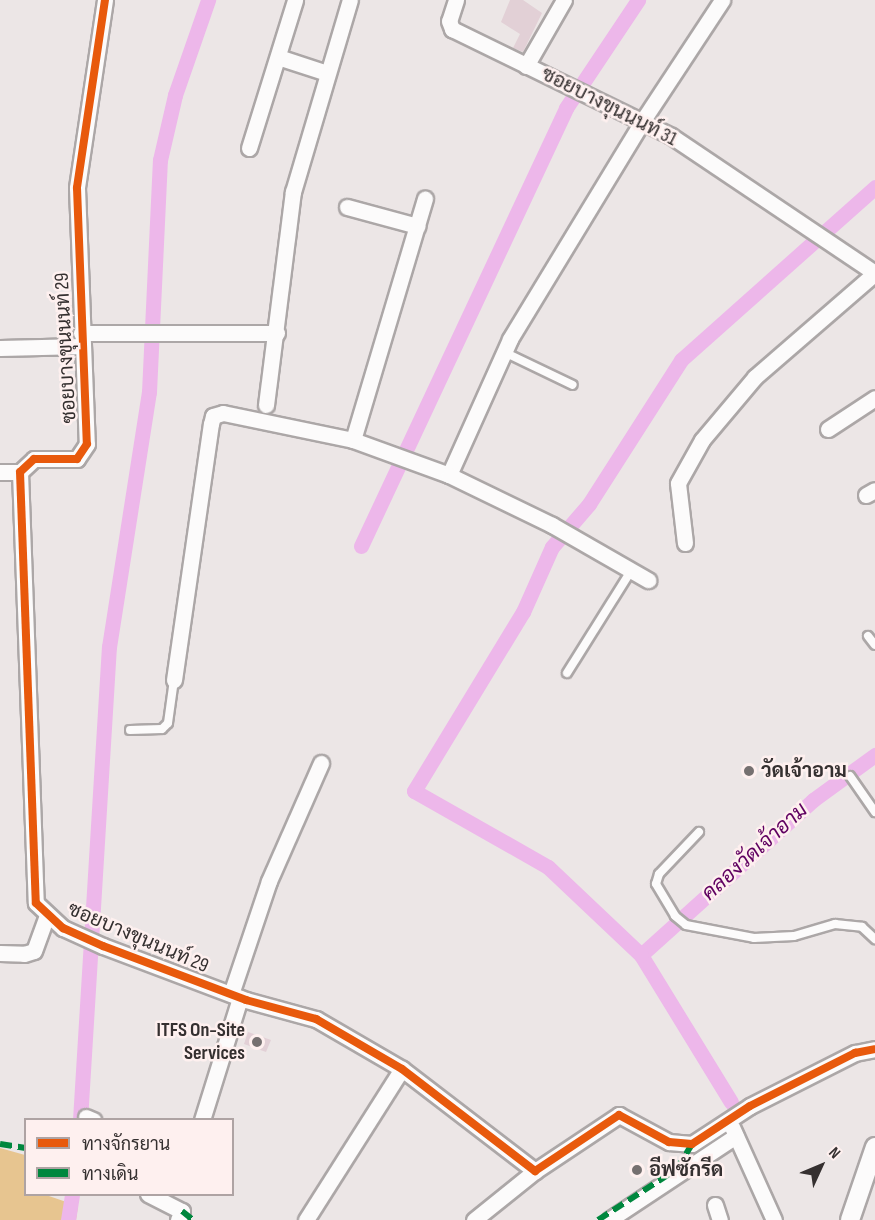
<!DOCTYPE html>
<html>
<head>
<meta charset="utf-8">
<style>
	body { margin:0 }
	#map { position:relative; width:875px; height:1220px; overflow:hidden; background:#ece6e6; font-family:"Sofia Sans Condensed",Sarabun,sans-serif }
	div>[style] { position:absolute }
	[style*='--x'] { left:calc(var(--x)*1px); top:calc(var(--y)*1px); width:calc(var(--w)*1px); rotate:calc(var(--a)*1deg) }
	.forest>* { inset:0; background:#e7c590 }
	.canal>* { height:15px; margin:-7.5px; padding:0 7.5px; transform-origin:7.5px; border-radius:7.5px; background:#edb7ea }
	.building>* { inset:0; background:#e2d0d6 }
	.roads { filter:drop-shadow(2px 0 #aca7a7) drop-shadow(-2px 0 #aca7a7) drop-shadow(0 2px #aca7a7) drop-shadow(0 -2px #aca7a7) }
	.service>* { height:8px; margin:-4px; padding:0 4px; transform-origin:4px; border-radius:4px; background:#fcfbfb }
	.minor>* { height:15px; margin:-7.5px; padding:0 7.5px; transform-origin:7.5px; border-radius:7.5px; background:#fcfbfb }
	.tertiary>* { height:18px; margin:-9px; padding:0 9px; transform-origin:9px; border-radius:9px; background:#fcfbfb }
	.quiet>* { height:6px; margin-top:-3px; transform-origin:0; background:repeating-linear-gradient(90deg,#00873e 0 12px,transparent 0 18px) }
	.cycleway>* { height:8px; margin:-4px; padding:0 4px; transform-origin:4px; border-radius:4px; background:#e8590c }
	.dots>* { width:16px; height:16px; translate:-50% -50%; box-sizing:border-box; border:3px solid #fef0ef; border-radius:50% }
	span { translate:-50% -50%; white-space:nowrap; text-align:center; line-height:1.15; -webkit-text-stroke:5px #fef0ef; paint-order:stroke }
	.street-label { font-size:20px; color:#353030 }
	.poi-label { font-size:20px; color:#353030; font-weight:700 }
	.left { translate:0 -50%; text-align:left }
	.right { translate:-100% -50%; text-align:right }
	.water-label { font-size:21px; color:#600061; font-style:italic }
	.legend { position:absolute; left:24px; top:1118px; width:210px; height:78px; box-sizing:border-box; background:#fef0ef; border:2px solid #aea3a3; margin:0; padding:8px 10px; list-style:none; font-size:18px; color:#353030 }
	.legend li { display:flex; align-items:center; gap:12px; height:30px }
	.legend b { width:30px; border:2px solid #aea3a3 }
	.north { position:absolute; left:791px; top:1136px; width:60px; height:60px; -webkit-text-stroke:4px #fef0ef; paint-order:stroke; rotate:46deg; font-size:16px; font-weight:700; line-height:24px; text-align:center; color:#353030 }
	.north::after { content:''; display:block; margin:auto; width:21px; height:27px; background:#353030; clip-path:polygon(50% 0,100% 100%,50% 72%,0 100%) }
</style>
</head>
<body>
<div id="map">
	<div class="forest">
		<div style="clip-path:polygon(0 1148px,25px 1155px,26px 1194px,46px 1195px,78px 1206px,76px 1220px,0 1220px)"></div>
	</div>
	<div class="canal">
		<div style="--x:361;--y:546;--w:484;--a:-64.9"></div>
		<div style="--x:566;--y:108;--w:130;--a:-56.3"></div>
		<div style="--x:641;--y:955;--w:232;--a:-42"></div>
		<div style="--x:813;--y:800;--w:77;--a:-36"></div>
		<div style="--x:731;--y:1102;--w:172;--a:-121.5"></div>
		<div style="--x:641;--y:955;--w:128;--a:-136.6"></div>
		<div style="--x:548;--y:867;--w:154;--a:-150.4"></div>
		<div style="--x:414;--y:791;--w:210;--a:-58.7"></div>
		<div style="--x:523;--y:612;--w:71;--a:-66"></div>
		<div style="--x:552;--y:547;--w:57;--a:-49.3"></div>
		<div style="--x:589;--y:504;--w:171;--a:-57.4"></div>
		<div style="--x:681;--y:360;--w:260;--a:-41.7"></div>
		<div style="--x:80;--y:1120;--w:474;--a:-86.5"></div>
		<div style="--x:109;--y:647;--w:258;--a:-81.1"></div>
		<div style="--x:149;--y:392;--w:232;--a:-87.3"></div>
		<div style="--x:160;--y:160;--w:67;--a:-77"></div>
		<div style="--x:175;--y:95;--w:101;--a:-70.8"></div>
		<div style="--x:68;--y:1220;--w:26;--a:-81"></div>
	</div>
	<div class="building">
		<div style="clip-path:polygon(510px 0,523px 0,542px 13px,523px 52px,513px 48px,520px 34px,501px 22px)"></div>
		<div style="clip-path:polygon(248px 1032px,271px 1040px,266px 1052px,244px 1044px)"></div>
	</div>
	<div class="roads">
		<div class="service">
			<div style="--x:504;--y:352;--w:76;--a:25.6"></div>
			<div style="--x:868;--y:636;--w:11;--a:52"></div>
			<div style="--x:567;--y:673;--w:120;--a:-57.9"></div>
			<div style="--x:130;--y:730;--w:32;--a:-2"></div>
			<div style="--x:162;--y:729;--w:8;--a:-45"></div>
			<div style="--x:168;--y:723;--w:43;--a:-82.1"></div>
			<div style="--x:850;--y:776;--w:44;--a:55.2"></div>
			<div style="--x:699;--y:832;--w:58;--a:133.6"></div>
			<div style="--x:659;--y:874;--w:10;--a:107"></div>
			<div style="--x:656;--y:884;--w:37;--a:59"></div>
			<div style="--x:675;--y:916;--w:14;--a:39"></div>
			<div style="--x:686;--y:925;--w:69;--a:10.8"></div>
			<div style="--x:754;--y:938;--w:40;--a:-2.9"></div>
			<div style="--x:794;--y:936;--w:43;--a:-16.3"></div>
			<div style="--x:835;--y:924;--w:27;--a:6"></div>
			<div style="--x:862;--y:927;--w:18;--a:43"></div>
		</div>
		<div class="minor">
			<div style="--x:105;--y:0;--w:190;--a:98.5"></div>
			<div style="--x:77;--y:188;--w:256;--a:87.8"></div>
			<div style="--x:87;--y:444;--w:18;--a:124"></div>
			<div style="--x:77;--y:459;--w:43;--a:180"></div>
			<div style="--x:34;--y:459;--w:19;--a:137"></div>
			<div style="--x:20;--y:472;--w:431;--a:87.9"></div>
			<div style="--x:36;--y:903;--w:37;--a:43"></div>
			<div style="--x:63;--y:928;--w:44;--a:24.2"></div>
			<div style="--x:103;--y:946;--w:153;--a:20.7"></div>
			<div style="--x:246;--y:1000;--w:73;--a:15.2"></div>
			<div style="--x:316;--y:1019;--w:99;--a:30.2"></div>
			<div style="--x:402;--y:1069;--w:168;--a:37.5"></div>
			<div style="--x:535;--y:1171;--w:101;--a:-33.7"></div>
			<div style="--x:619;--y:1115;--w:57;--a:28.4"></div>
			<div style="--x:669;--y:1142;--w:23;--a:5"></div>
			<div style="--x:692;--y:1144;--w:69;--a:-33.2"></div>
			<div style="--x:750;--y:1106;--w:118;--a:-26.8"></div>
			<div style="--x:855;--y:1053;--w:20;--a:-11"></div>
			<div style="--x:456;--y:0;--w:22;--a:108"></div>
			<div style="--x:449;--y:21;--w:9;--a:69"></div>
			<div style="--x:452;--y:29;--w:244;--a:26"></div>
			<div style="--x:671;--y:136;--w:246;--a:33.9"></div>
			<div style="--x:278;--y:57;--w:52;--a:18.1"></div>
			<div style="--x:526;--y:66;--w:76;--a:-60.1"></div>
			<div style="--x:249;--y:148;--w:155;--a:-72.7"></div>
			<div style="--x:347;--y:207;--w:73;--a:15.2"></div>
			<div style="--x:81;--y:333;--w:196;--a:0"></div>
			<div style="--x:0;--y:348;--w:83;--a:-1.4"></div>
			<div style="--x:266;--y:405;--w:215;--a:-82.8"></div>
			<div style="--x:293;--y:192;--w:200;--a:-73.5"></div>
			<div style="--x:828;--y:429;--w:56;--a:-33.4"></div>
			<div style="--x:353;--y:440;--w:252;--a:-73.4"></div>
			<div style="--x:0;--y:472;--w:20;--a:0"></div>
			<div style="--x:449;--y:475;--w:149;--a:-65.8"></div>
			<div style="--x:510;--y:339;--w:256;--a:-58.7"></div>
			<div style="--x:643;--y:120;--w:144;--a:-56.6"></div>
			<div style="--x:866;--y:495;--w:10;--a:-29"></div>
			<div style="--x:685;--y:543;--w:60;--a:-96.7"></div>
			<div style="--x:678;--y:483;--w:49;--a:-60.8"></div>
			<div style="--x:702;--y:440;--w:82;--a:-49.9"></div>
			<div style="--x:755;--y:377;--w:159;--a:-40.9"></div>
			<div style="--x:174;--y:680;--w:259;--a:-81.8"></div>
			<div style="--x:211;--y:424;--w:8;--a:-76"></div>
			<div style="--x:213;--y:416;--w:10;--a:-17"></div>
			<div style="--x:223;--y:413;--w:133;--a:11.7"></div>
			<div style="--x:353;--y:440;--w:102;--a:20"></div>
			<div style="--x:449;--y:475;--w:114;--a:25.9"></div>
			<div style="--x:552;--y:525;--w:111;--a:29.8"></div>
			<div style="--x:0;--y:953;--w:24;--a:2"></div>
			<div style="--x:24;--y:954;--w:10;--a:-17"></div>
			<div style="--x:34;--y:951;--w:37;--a:-70"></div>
			<div style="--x:231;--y:994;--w:119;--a:-71.4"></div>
			<div style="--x:269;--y:881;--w:129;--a:-66.2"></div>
			<div style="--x:86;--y:1117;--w:8;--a:23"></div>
			<div style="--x:202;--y:1120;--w:128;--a:-72.7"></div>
			<div style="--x:732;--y:1127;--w:102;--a:65.7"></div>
			<div style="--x:148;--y:1194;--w:38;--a:27"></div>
			<div style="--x:182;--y:1211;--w:10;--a:114"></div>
			<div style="--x:715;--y:1205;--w:16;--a:72"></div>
			<div style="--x:306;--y:1220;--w:179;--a:-57.6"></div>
			<div style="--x:474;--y:1220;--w:78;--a:-38.8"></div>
			<div style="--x:609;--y:1220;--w:152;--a:-33.5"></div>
		</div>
		<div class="tertiary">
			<div style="--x:850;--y:1220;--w:77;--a:-71.1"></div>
		</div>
	</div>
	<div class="quiet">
		<div style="--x:0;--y:1144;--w:26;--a:9"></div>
		<div style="--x:182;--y:1211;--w:14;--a:39"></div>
		<div style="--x:598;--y:1220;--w:94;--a:-32.8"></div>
		<div style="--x:677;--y:1169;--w:29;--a:-59"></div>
	</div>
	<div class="cycleway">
		<div style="--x:105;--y:0;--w:190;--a:98.5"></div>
		<div style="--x:77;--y:188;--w:256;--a:87.8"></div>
		<div style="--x:87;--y:444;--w:18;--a:124"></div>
		<div style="--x:77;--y:459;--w:43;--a:180"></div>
		<div style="--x:34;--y:459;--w:19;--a:137"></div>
		<div style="--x:20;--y:472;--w:431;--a:87.9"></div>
		<div style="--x:36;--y:903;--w:37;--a:43"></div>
		<div style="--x:63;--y:928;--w:44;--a:24.2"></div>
		<div style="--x:103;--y:946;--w:153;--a:20.7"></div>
		<div style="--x:246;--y:1000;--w:73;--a:15.2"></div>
		<div style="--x:316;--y:1019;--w:99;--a:30.2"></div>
		<div style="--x:402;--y:1069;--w:168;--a:37.5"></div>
		<div style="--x:535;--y:1171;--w:101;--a:-33.7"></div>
		<div style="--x:619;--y:1115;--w:57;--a:28.4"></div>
		<div style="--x:669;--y:1142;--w:23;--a:5"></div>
		<div style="--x:692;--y:1144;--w:69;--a:-33.2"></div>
		<div style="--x:750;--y:1106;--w:118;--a:-26.8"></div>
		<div style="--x:855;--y:1053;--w:20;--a:-11"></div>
	</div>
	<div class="dots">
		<div style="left:749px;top:771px;background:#757070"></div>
		<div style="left:257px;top:1042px;background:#757070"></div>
		<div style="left:637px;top:1170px;background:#757070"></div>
	</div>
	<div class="street-label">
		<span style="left:609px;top:107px;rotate:27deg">ซอยบางขุนนนท์ 31</span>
		<span style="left:66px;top:348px;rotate:-93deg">ซอยบางขุนนนท์ 29</span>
		<span style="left:138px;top:938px;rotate:23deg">ซอยบางขุนนนท์ 29</span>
	</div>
	<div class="poi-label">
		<span class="left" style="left:761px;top:771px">วัดเจ้าอาม</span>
		<span class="right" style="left:245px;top:1042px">ITFS On-Site<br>Services</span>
		<span class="left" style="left:649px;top:1170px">อีฟซักรีด</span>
	</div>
	<div class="water-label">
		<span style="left:755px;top:852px;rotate:-42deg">คลองวัดเจ้าอาม</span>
	</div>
	<ul class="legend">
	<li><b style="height:8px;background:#e8590c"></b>ทางจักรยาน</li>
	<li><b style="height:8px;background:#00873e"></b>ทางเดิน</li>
	</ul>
	<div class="north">N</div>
</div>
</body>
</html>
